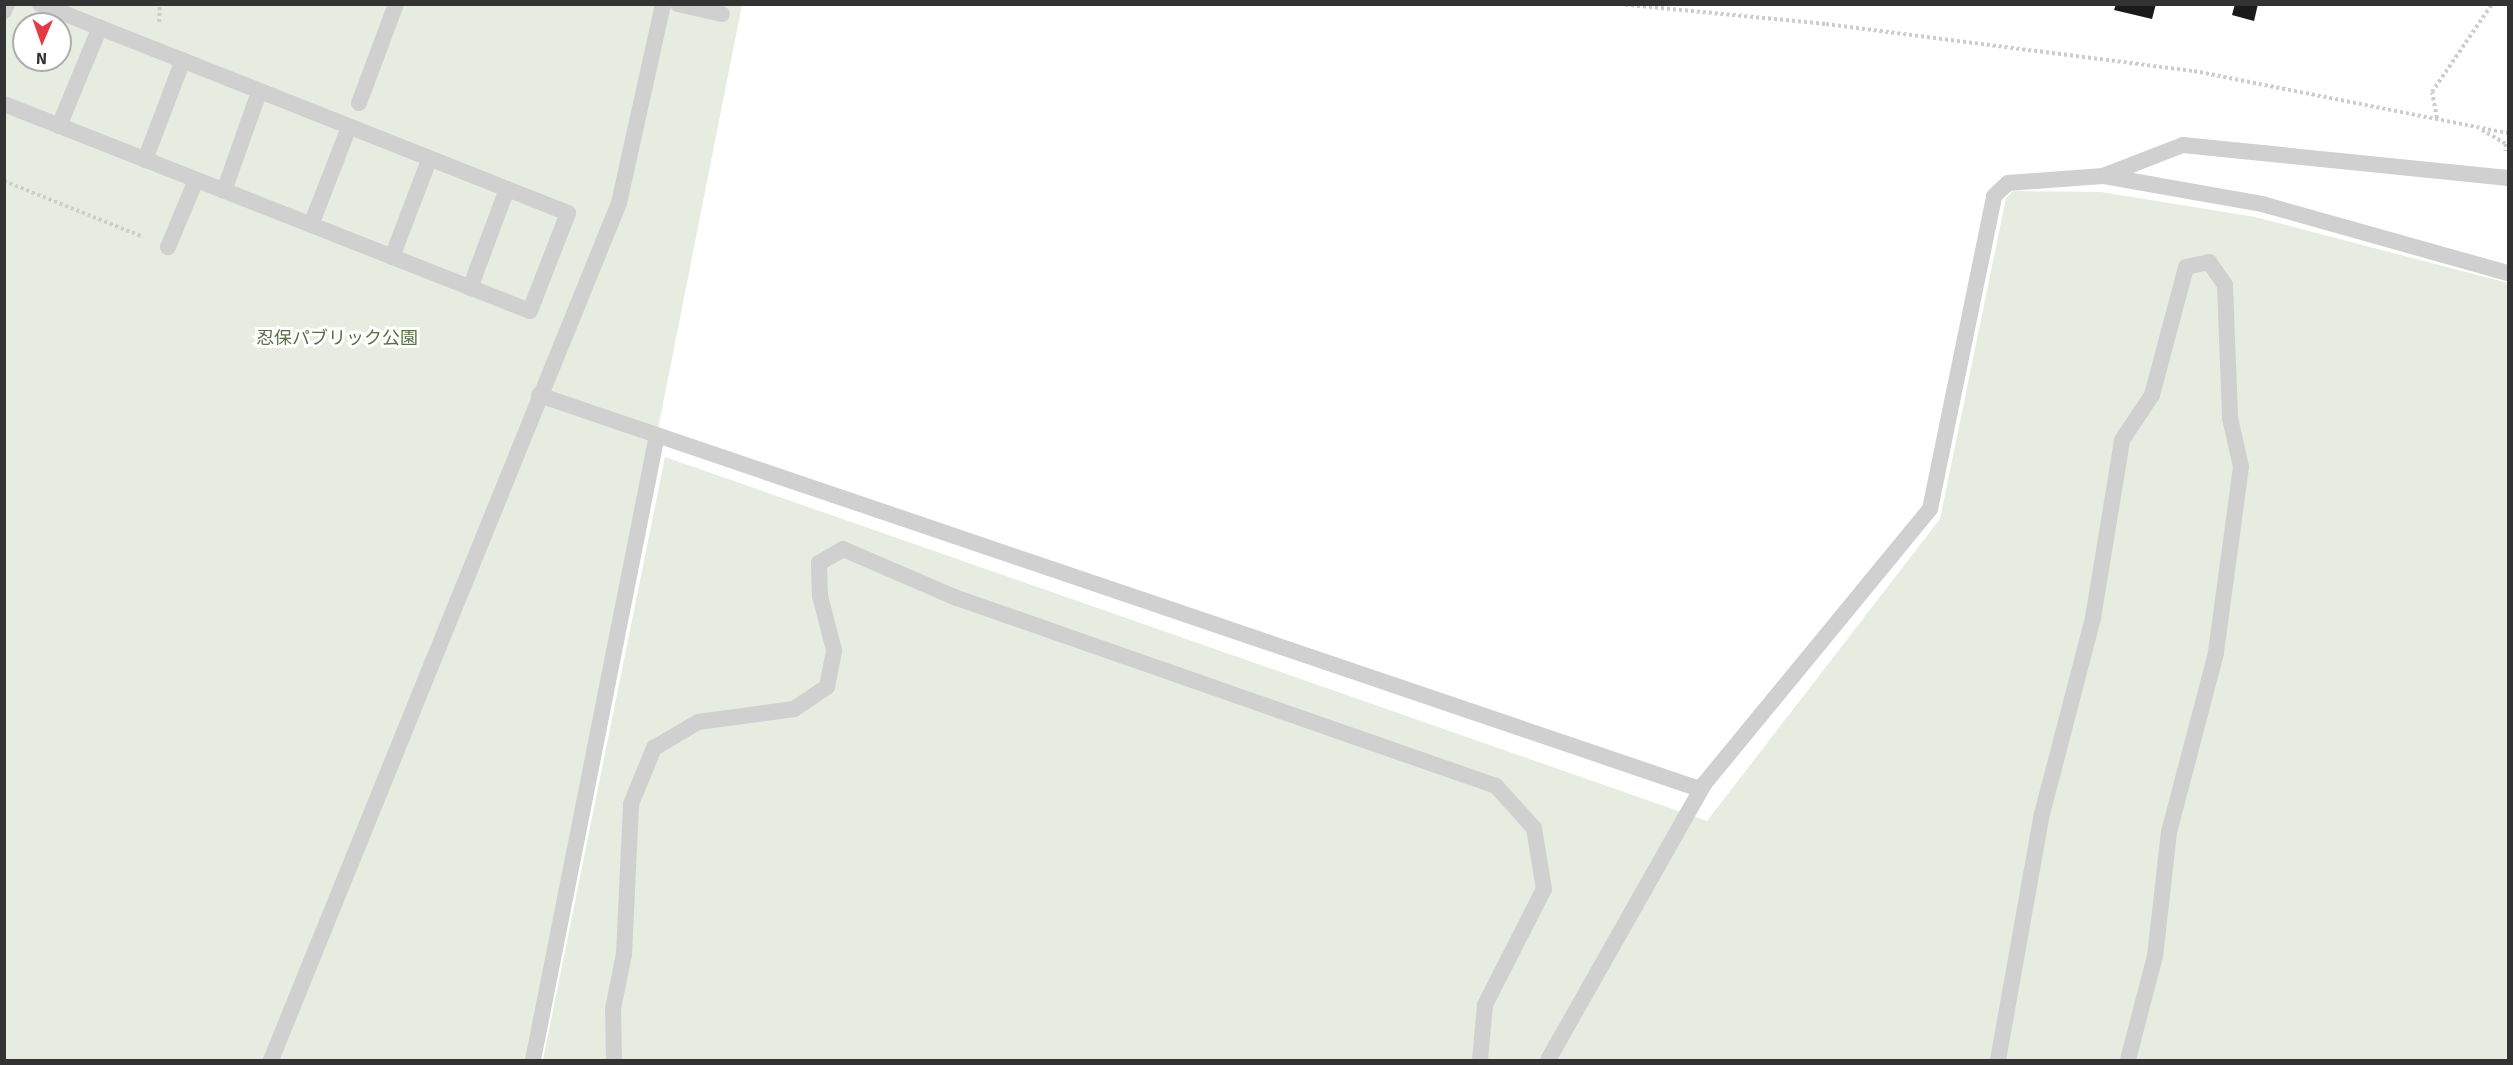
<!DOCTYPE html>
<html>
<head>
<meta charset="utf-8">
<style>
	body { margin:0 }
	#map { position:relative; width:2513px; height:1065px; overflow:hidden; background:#fff; font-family:Signika,"Noto Sans JP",sans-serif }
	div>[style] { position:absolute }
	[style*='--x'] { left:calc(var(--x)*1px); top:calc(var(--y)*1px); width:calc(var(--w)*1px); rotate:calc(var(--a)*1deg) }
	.green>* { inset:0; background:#e6ecdf }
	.building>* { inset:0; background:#1a1a1a }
	.path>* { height:4px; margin-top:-2px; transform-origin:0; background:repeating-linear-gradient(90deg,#cdcdcd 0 3px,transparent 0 6px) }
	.service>* { height:16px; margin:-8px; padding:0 8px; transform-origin:8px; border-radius:8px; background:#d0d0d0 }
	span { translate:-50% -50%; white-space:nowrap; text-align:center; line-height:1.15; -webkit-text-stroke:6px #fff; paint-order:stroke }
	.park-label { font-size:18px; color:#56703f }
	.frame { position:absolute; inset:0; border:6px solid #333; pointer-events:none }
	.north { position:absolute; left:12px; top:12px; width:60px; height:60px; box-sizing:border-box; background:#fff; border:2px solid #adadad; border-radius:50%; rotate:182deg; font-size:16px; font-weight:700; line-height:24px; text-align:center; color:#333 }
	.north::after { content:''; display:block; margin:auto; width:21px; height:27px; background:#e63946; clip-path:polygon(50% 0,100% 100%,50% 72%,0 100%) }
</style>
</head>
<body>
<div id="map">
	<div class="green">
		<div style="clip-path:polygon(evenodd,5px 5px,742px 5px,533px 1060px,5px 1060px,5px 5px,24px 24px,60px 24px,60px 60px,24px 60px,24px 24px)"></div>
		<div style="clip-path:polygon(2013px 191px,2101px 192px,2255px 217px,2508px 283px,2508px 1060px,543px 1060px,665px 457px,1707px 821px,1940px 519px,2006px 198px)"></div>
	</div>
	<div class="building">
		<div style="clip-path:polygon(2116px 4px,2156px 4px,2152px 19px,2114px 10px)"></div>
		<div style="clip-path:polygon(2235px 4px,2258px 4px,2254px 21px,2232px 15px)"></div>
	</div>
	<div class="path">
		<div style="--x:1619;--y:4;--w:208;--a:5.5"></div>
		<div style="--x:1826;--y:24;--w:371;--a:7.3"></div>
		<div style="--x:2194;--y:71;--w:320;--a:11.2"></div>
		<div style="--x:159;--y:22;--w:18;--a:-87"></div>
		<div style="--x:2437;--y:118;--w:26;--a:-101"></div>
		<div style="--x:2432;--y:92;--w:107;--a:-55.7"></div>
		<div style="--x:2482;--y:130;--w:28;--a:30"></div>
		<div style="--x:2506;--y:144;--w:7;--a:98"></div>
		<div style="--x:4;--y:181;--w:150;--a:21.9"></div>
	</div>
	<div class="service">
		<div style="--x:678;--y:4;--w:45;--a:12.8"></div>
		<div style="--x:4;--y:11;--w:8;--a:-67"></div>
		<div style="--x:359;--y:103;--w:106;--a:-69.5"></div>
		<div style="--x:4;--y:104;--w:565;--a:21.48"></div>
		<div style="--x:530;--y:311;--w:105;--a:-68.8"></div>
		<div style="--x:568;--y:213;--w:568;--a:-158.4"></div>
		<div style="--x:59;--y:126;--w:107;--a:-67.5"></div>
		<div style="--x:145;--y:160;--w:107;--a:-69.2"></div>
		<div style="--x:2104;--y:176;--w:160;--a:10"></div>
		<div style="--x:2262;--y:204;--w:255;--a:15.7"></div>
		<div style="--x:224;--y:191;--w:105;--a:-70.5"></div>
		<div style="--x:311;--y:225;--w:105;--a:-68.8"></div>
		<div style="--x:168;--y:247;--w:73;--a:-67.3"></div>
		<div style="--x:392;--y:257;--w:104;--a:-69.1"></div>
		<div style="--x:470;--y:288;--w:106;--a:-69.5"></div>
		<div style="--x:539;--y:395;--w:1226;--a:18.75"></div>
		<div style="--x:1700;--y:789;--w:362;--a:-50.6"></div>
		<div style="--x:1930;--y:509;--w:319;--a:-78.4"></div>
		<div style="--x:1994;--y:196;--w:19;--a:-43"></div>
		<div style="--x:2008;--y:183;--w:95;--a:-4.2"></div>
		<div style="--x:2103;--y:176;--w:86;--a:-21.2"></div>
		<div style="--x:2183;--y:145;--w:327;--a:5.8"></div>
		<div style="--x:271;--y:1060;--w:925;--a:-67.9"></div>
		<div style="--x:619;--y:203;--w:204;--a:-77.5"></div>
		<div style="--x:533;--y:1060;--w:637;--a:-78.78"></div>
		<div style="--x:614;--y:1060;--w:51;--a:-91.1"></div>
		<div style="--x:613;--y:1009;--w:56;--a:-78.7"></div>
		<div style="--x:624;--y:954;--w:150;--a:-87.3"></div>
		<div style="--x:631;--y:804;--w:61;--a:-67.7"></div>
		<div style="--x:654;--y:748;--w:51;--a:-30.6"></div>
		<div style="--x:698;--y:722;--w:97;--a:-7.7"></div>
		<div style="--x:794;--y:709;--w:40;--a:-34"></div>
		<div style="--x:827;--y:687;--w:38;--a:-79"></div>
		<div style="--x:834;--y:650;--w:56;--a:-104.5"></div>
		<div style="--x:820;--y:596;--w:33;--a:-92"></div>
		<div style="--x:819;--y:563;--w:28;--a:-30"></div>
		<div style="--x:843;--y:549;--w:124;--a:23.3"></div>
		<div style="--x:957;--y:598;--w:571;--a:19.23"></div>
		<div style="--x:1496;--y:786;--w:57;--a:47.9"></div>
		<div style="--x:1534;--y:828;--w:62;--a:80.7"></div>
		<div style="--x:1544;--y:889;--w:130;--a:117"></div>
		<div style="--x:1485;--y:1005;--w:55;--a:95.2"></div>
		<div style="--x:1548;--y:1060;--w:318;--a:-60.5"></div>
		<div style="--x:1998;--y:1060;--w:250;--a:-79.9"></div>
		<div style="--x:2042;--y:814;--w:203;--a:-75.4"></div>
		<div style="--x:2093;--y:618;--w:180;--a:-80.7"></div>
		<div style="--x:2122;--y:440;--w:54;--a:-56.3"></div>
		<div style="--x:2152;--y:395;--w:132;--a:-75.1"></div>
		<div style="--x:2186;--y:267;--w:24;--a:-12"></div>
		<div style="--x:2209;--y:262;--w:28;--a:55"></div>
		<div style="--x:2225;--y:285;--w:133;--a:87.8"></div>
		<div style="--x:2230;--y:418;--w:50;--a:77.3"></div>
		<div style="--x:2241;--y:467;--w:188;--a:97.7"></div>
		<div style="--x:2216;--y:653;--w:185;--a:104.7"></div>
		<div style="--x:2169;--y:832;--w:125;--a:96.4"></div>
		<div style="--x:2155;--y:956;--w:107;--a:104.6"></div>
	</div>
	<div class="park-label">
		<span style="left:337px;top:338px">忍保パブリック公園</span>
	</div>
	<div class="frame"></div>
	<div class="north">N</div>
</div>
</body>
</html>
